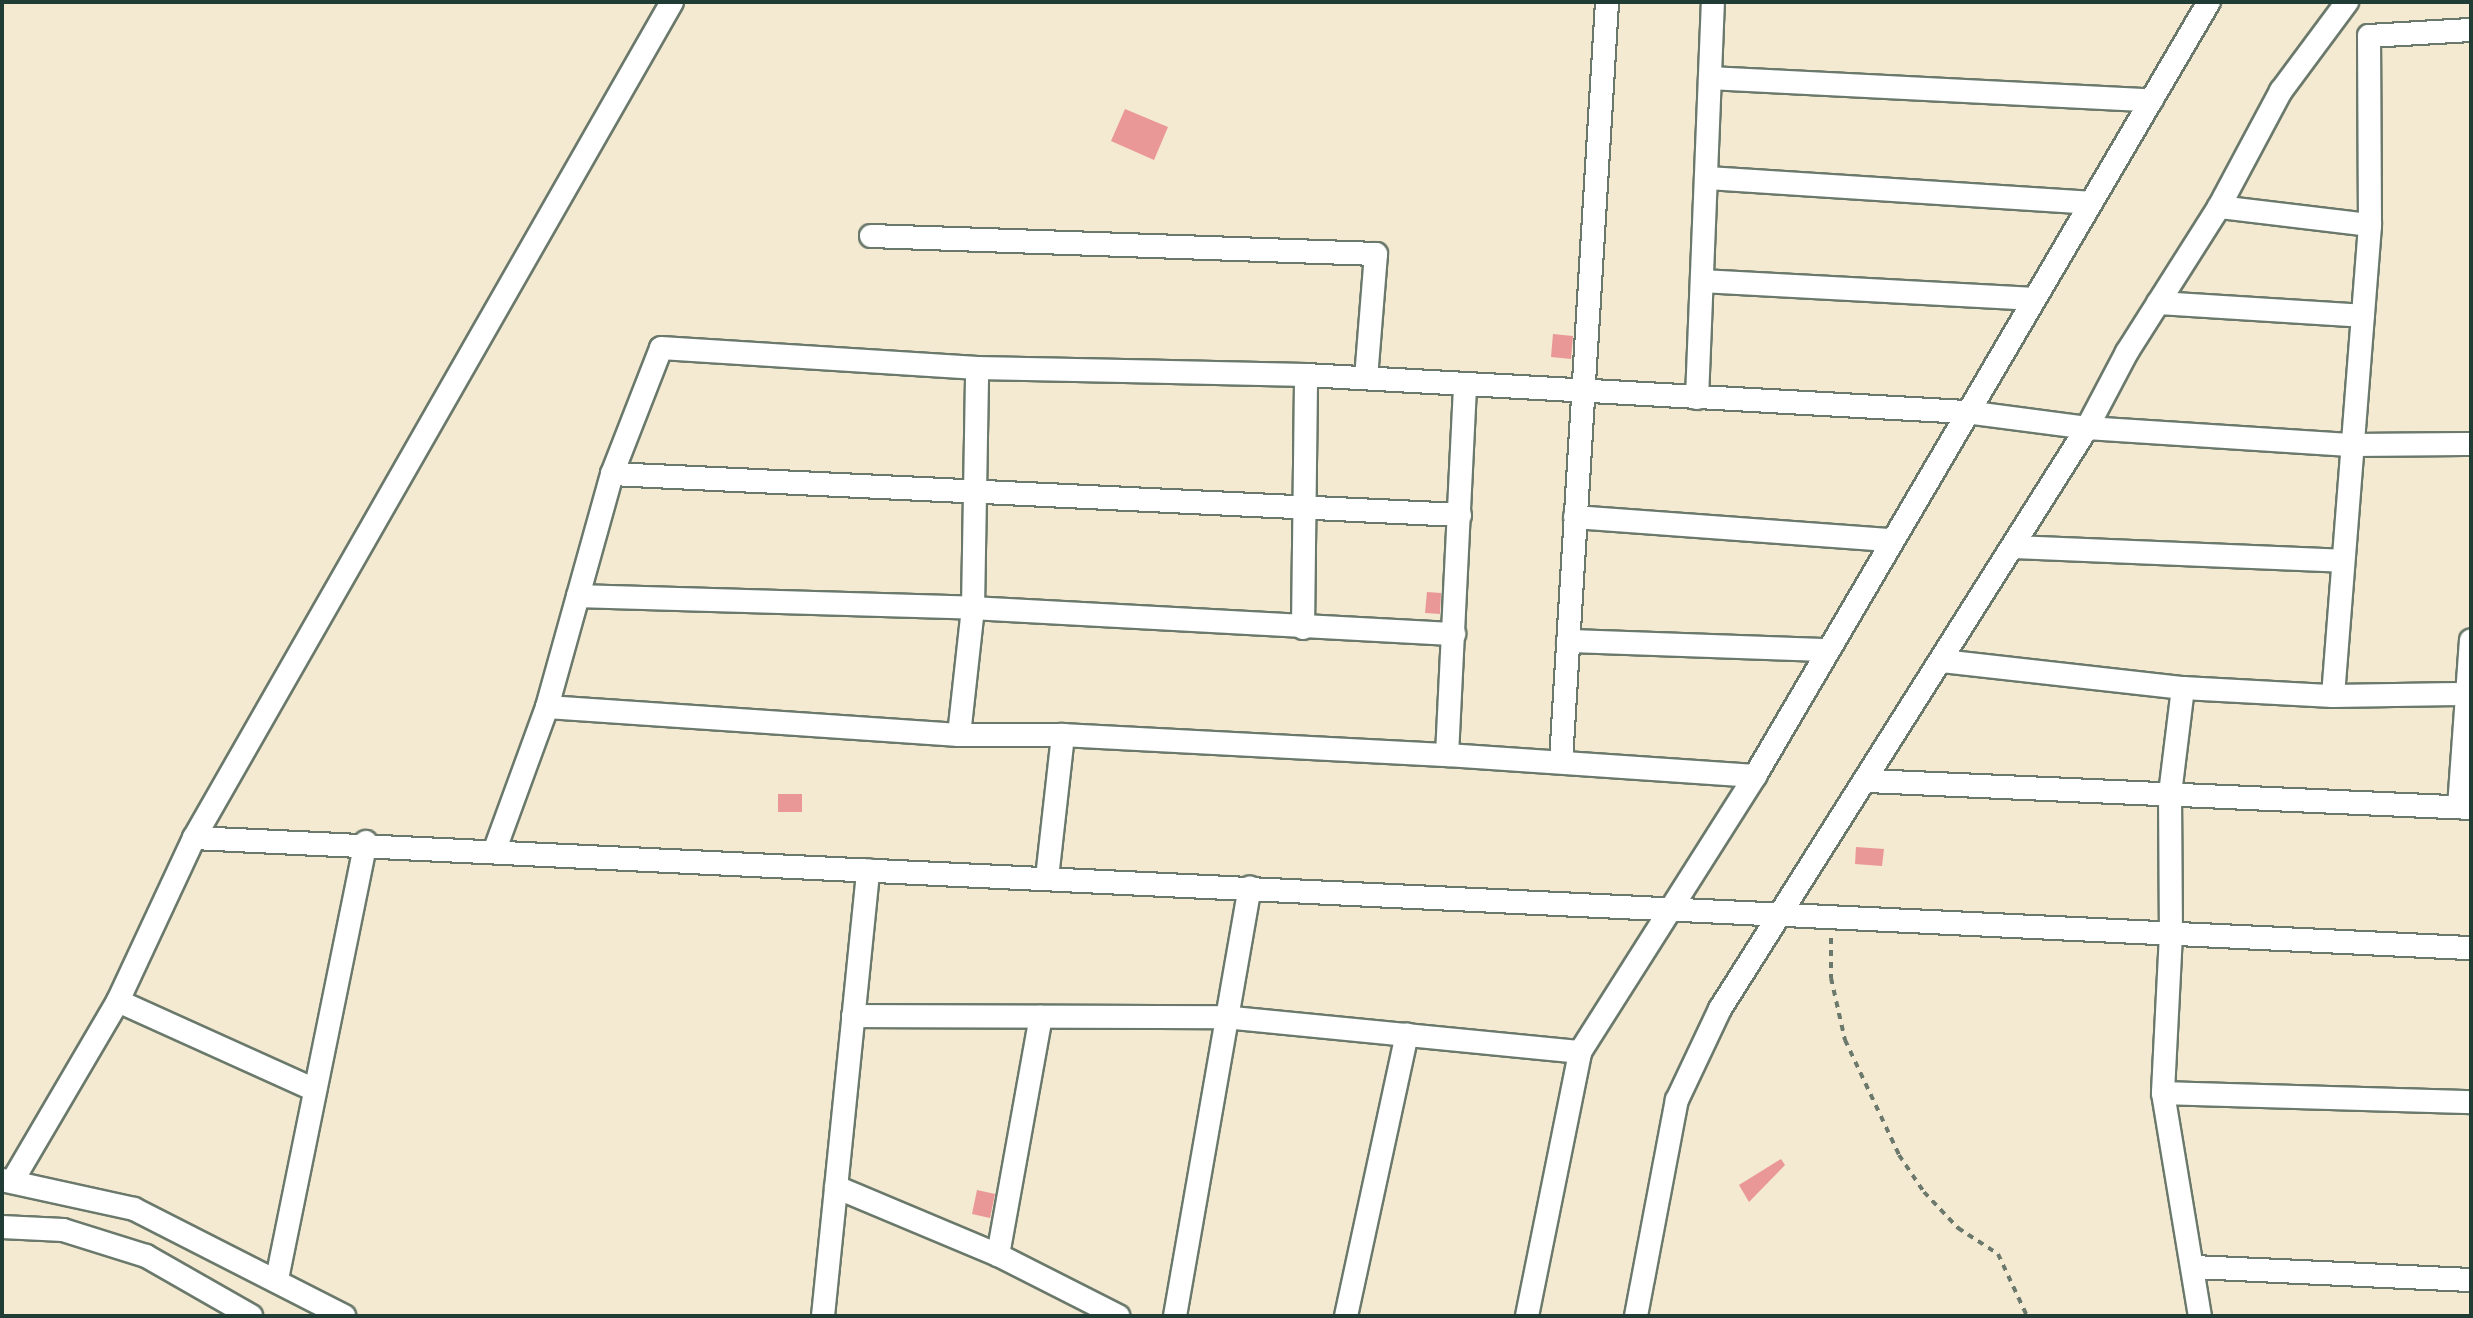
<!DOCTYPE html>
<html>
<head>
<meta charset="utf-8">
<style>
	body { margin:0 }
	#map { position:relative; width:2473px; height:1318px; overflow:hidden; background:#f4e9d1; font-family:"Gochi Hand",sans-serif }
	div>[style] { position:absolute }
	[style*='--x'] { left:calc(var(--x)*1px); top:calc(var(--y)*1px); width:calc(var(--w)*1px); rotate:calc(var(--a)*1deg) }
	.building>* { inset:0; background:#e99897 }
	.path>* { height:4px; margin-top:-2px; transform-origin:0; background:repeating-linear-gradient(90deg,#6a796b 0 6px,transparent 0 12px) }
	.roads { filter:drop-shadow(2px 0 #6a796b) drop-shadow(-2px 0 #6a796b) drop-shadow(0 2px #6a796b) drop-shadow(0 -2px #6a796b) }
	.street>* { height:22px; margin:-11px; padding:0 11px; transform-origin:11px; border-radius:11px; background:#fff }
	span { translate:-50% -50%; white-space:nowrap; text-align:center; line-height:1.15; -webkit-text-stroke:7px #fbf7ec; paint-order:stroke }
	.frame { position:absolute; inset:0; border:4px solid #1f3d34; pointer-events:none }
</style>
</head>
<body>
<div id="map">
	<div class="building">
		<div style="clip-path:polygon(1125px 109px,1168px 127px,1154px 160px,1111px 141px)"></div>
		<div style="clip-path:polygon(1553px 334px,1573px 336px,1571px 359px,1551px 357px)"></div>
		<div style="clip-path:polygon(1427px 592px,1441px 593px,1440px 614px,1425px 613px)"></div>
		<div style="clip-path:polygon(778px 794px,802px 794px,802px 812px,778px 812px)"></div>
		<div style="clip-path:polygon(1856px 847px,1884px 849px,1882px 866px,1855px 864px)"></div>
		<div style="clip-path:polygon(1781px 1159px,1785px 1165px,1749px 1202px,1739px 1185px)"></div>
		<div style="clip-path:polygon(977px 1190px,995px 1194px,990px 1218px,972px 1214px)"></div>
	</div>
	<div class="path">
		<div style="--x:1831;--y:938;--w:40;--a:90"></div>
		<div style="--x:1831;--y:978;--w:64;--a:77.3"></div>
		<div style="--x:1845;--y:1040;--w:127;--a:64.8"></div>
		<div style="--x:1899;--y:1155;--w:45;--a:56"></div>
		<div style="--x:1924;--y:1192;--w:50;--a:46.6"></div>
		<div style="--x:1958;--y:1228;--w:48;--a:33"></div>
		<div style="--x:1998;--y:1254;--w:68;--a:64.9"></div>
	</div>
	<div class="roads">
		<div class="street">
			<div style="--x:1710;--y:78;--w:442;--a:2.9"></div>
			<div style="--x:1707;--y:178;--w:384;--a:3.7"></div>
			<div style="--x:2219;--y:207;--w:152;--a:6.8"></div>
			<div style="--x:871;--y:236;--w:505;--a:2.04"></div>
			<div style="--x:1376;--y:254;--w:124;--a:94.6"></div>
			<div style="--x:1703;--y:281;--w:331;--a:3.1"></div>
			<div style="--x:2158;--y:303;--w:205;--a:3.6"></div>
			<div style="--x:1697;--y:398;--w:396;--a:-87.7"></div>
			<div style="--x:612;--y:474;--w:849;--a:2.77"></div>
			<div style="--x:1575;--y:517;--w:317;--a:4.2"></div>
			<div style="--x:2013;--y:547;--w:330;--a:2.4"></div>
			<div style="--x:578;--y:596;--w:395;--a:1.7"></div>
			<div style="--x:973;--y:608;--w:482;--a:3.1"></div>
			<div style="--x:1303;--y:628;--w:253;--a:-89.3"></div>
			<div style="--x:1568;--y:641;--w:258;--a:2"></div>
			<div style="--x:1942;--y:661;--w:243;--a:6.4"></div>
			<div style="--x:2183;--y:688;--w:150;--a:3.1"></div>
			<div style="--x:2333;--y:696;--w:133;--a:-0.9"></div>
			<div style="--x:2183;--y:688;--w:107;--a:97"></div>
			<div style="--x:2170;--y:794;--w:140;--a:89.6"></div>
			<div style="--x:2171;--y:934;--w:159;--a:92.9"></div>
			<div style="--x:2163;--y:1093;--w:226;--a:80.6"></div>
			<div style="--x:2333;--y:696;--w:472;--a:-85.5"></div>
			<div style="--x:2370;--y:225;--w:189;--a:-90.3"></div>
			<div style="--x:2369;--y:36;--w:102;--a:-3.4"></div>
			<div style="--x:547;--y:707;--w:413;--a:3.9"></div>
			<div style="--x:959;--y:735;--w:104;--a:0"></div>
			<div style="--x:1063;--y:735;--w:385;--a:3"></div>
			<div style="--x:1447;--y:755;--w:309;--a:3.9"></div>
			<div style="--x:959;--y:735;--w:128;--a:-83.7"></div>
			<div style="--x:973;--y:608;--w:240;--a:-89"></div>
			<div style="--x:1447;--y:755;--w:370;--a:-87.2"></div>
			<div style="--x:1561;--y:761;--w:760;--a:-86.53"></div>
			<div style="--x:1868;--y:781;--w:604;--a:2.56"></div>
			<div style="--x:2459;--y:807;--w:167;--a:-85.9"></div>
			<div style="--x:194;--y:838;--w:963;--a:-60.24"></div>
			<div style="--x:494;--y:852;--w:154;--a:-69.9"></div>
			<div style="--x:547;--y:707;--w:242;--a:-74.4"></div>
			<div style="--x:612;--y:474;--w:135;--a:-68.7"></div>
			<div style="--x:661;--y:348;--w:317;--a:3.6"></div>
			<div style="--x:977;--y:368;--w:329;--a:1.2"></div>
			<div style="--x:1306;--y:375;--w:661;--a:3.21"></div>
			<div style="--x:1966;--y:412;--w:122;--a:7.5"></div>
			<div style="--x:2087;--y:428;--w:267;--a:3.7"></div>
			<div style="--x:2353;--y:445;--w:118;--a:-0.5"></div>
			<div style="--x:1047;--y:878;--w:144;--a:-83.6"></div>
			<div style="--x:118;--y:1001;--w:216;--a:24.3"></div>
			<div style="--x:853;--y:1016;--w:370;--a:0.2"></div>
			<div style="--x:1223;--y:1017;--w:359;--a:5.6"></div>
			<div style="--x:2163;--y:1093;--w:308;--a:1.7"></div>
			<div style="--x:2;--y:1180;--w:135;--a:12.4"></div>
			<div style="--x:134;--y:1209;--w:236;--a:27"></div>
			<div style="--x:13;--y:1180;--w:208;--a:-59.6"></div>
			<div style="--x:118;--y:1001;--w:180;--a:-65"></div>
			<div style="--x:194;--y:838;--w:2280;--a:2.77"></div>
			<div style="--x:836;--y:1187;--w:176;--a:22.8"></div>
			<div style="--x:998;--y:1255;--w:135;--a:26.9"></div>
			<div style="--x:2;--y:1227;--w:61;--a:2.8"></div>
			<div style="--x:63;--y:1230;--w:87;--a:17.4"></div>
			<div style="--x:146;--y:1256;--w:121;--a:29.7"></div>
			<div style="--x:998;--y:1255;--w:242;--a:-79.8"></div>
			<div style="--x:2194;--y:1267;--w:277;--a:2.7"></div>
			<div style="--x:277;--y:1279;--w:446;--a:-78.5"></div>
			<div style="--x:823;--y:1316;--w:448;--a:-84.2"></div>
			<div style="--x:1175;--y:1316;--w:435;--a:-80.1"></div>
			<div style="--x:1346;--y:1316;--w:288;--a:-77.8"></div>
			<div style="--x:1527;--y:1316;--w:269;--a:-78.6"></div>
			<div style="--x:1580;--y:1052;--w:327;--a:-57.6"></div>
			<div style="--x:1755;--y:776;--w:897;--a:-59.61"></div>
			<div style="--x:1636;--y:1316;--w:220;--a:-79.3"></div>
			<div style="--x:1677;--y:1100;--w:101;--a:-64.7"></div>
			<div style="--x:1720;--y:1009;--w:687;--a:-57.72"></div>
			<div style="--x:2087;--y:428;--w:86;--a:-62.2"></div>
			<div style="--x:2127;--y:352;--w:172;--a:-57.6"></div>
			<div style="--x:2219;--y:207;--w:132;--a:-61.9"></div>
			<div style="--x:2281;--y:91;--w:111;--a:-53.4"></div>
		</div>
	</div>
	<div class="frame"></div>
</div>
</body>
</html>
